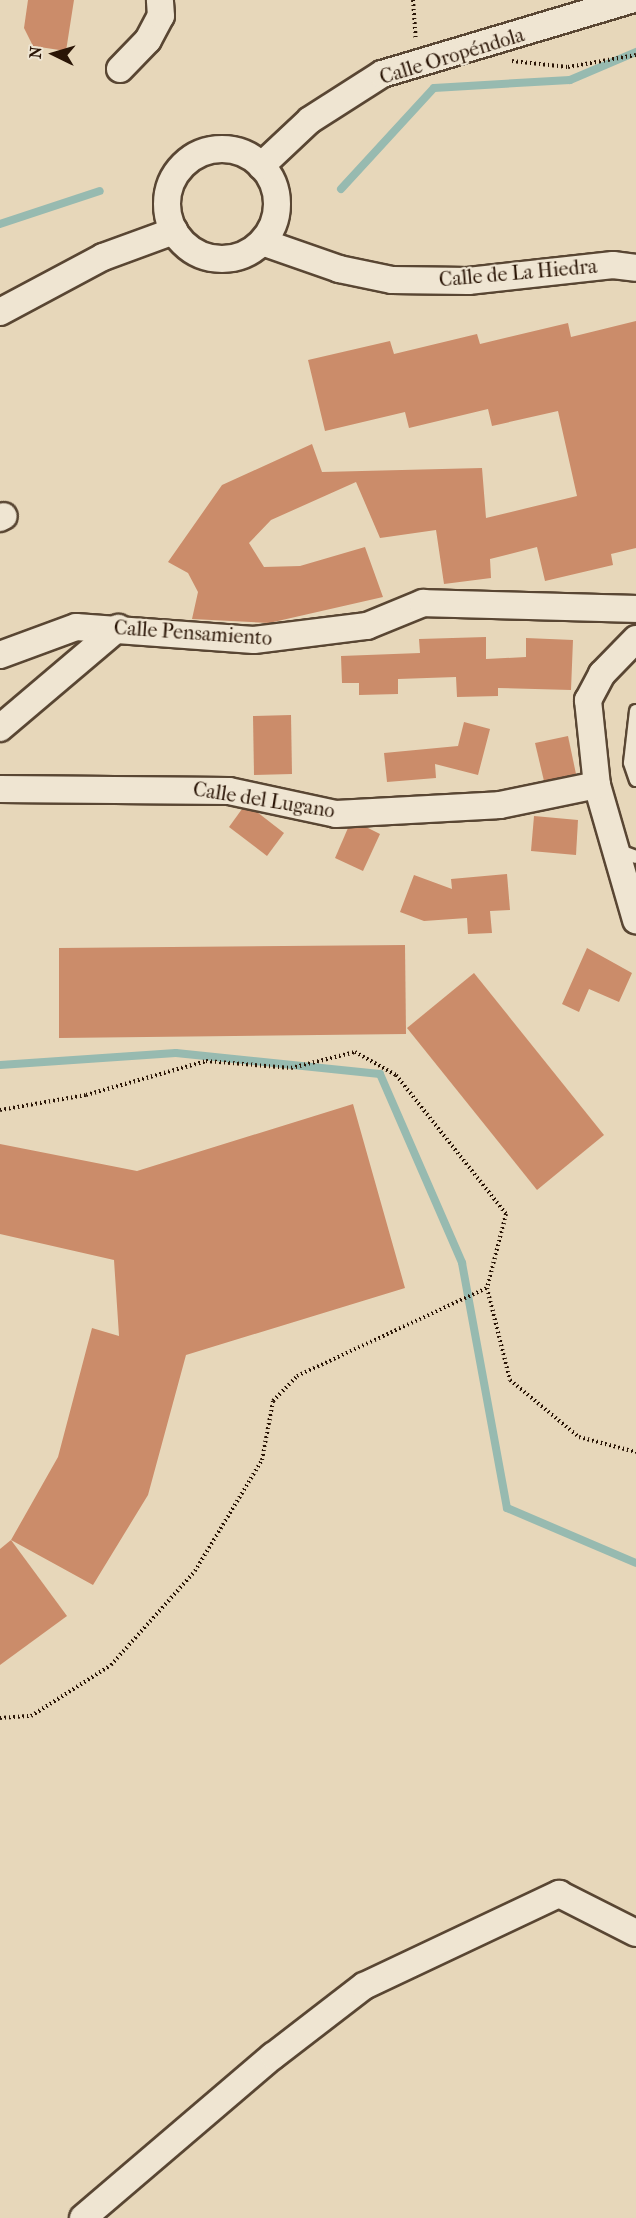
<!DOCTYPE html>
<html>
<head>
<meta charset="utf-8">
<style>
	body { margin:0 }
	#map { position:relative; width:636px; height:2218px; overflow:hidden; background:#e7d7ba; font-family:"IM FELL French Canon",serif }
	div>[style] { position:absolute }
	[style*='--x'] { left:calc(var(--x)*1px); top:calc(var(--y)*1px); width:calc(var(--w)*1px); rotate:calc(var(--a)*1deg) }
	.stream>* { height:8px; margin:-4px; padding:0 4px; transform-origin:4px; border-radius:4px; background:#97bab0 }
	.building>* { inset:0; background:#cb8c6a }
	.path>* { height:4px; margin-top:-2px; transform-origin:0; background:repeating-linear-gradient(90deg,#2a1506 0 1.5px,transparent 0 4.5px) }
	.roads { filter:drop-shadow(2px 0 #594633) drop-shadow(-2px 0 #594633) drop-shadow(0 2px #594633) drop-shadow(0 -2px #594633) }
	.service>* { height:12px; margin:-6px; padding:0 6px; transform-origin:6px; border-radius:6px; background:#efe5d2 }
	.minor>* { height:26px; margin:-13px; padding:0 13px; transform-origin:13px; border-radius:13px; background:#efe5d2 }
	.minor>.ring { margin:-13px; padding:0; box-sizing:content-box; background:none; border:26px solid #efe5d2; border-radius:50% }
	span { translate:-50% -50%; white-space:nowrap; text-align:center; line-height:1.15; -webkit-text-stroke:4.5px #efe5d2; paint-order:stroke }
	.street-label { font-size:20px; color:#2a1506 }
	.north { position:absolute; left:24px; top:24px; width:60px; height:60px; -webkit-text-stroke:4px #efe5d2; paint-order:stroke; rotate:275deg; font-size:16px; font-weight:700; line-height:24px; text-align:center; color:#2a1506 }
	.north::after { content:''; display:block; margin:auto; width:21px; height:27px; background:#2a1506; clip-path:polygon(50% 0,100% 100%,50% 72%,0 100%) }
</style>
</head>
<body>
<div id="map">
	<div class="stream">
		<div style="--x:341;--y:189;--w:137;--a:-47.4"></div>
		<div style="--x:434;--y:88;--w:136;--a:-3.4"></div>
		<div style="--x:570;--y:80;--w:72;--a:-23"></div>
		<div style="--x:0;--y:224;--w:105;--a:-18.3"></div>
		<div style="--x:0;--y:1065;--w:176;--a:-3.9"></div>
		<div style="--x:176;--y:1053;--w:205;--a:5.9"></div>
		<div style="--x:380;--y:1074;--w:206;--a:66.5"></div>
		<div style="--x:462;--y:1263;--w:249;--a:79.6"></div>
		<div style="--x:507;--y:1508;--w:140;--a:23.1"></div>
	</div>
	<div class="building">
		<div style="clip-path:polygon(28px 0,74px 0,66px 51px,33px 46px,24px 28px)"></div>
		<div style="clip-path:polygon(636px 321px,636px 548px,611px 554px,613px 565px,545px 581px,537px 547px,490px 559px,491px 578px,444px 584px,436px 530px,380px 538px,356px 482px,271px 520px,249px 543px,264px 567px,300px 566px,365px 547px,383px 597px,269px 623px,192px 619px,198px 592px,188px 573px,168px 562px,222px 485px,312px 444px,322px 472px,482px 468px,486px 518px,577px 496px,558px 411px,492px 426px,488px 409px,409px 428px,405px 412px,325px 431px,308px 360px,390px 341px,394px 354px,477px 334px,480px 344px,568px 323px,571px 337px)"></div>
		<div style="clip-path:polygon(486px 637px,486px 659px,526px 657px,526px 638px,573px 640px,571px 690px,498px 688px,498px 696px,457px 697px,456px 677px,398px 679px,398px 694px,359px 695px,359px 683px,342px 683px,341px 656px,420px 653px,419px 639px)"></div>
		<div style="clip-path:polygon(291px 715px,292px 774px,254px 775px,253px 716px)"></div>
		<div style="clip-path:polygon(464px 722px,490px 729px,478px 775px,435px 764px,436px 778px,387px 782px,384px 753px,458px 746px)"></div>
		<div style="clip-path:polygon(568px 736px,576px 774px,544px 781px,535px 743px)"></div>
		<div style="clip-path:polygon(242px 809px,257px 812px,284px 833px,267px 856px,229px 827px)"></div>
		<div style="clip-path:polygon(534px 816px,578px 820px,576px 855px,531px 851px)"></div>
		<div style="clip-path:polygon(366px 827px,380px 834px,363px 871px,335px 858px,348px 828px)"></div>
		<div style="clip-path:polygon(507px 874px,510px 910px,490px 911px,492px 933px,468px 934px,467px 918px,424px 921px,400px 912px,414px 875px,452px 889px,451px 879px)"></div>
		<div style="clip-path:polygon(405px 945px,406px 1034px,59px 1038px,59px 948px)"></div>
		<div style="clip-path:polygon(587px 948px,632px 973px,619px 1002px,589px 989px,579px 1012px,562px 1004px)"></div>
		<div style="clip-path:polygon(474px 973px,604px 1135px,537px 1190px,407px 1028px)"></div>
		<div style="clip-path:polygon(353px 1104px,405px 1288px,186px 1355px,148px 1495px,93px 1585px,11px 1540px,58px 1457px,92px 1328px,119px 1336px,114px 1260px,0 1234px,0 1144px,137px 1171px)"></div>
		<div style="clip-path:polygon(11px 1540px,67px 1616px,0 1665px,0 1549px)"></div>
	</div>
	<div class="path">
		<div style="--x:413;--y:0;--w:39;--a:86"></div>
		<div style="--x:512;--y:61;--w:56;--a:6.1"></div>
		<div style="--x:568;--y:67;--w:69;--a:-10"></div>
		<div style="--x:0;--y:1110;--w:87;--a:-9.9"></div>
		<div style="--x:86;--y:1095;--w:125;--a:-15.8"></div>
		<div style="--x:206;--y:1061;--w:85;--a:4.7"></div>
		<div style="--x:291;--y:1068;--w:66;--a:-14"></div>
		<div style="--x:355;--y:1052;--w:47;--a:29.3"></div>
		<div style="--x:396;--y:1075;--w:177;--a:51.6"></div>
		<div style="--x:506;--y:1214;--w:76;--a:104.4"></div>
		<div style="--x:487;--y:1288;--w:95;--a:76"></div>
		<div style="--x:510;--y:1380;--w:89;--a:39.6"></div>
		<div style="--x:579;--y:1437;--w:59;--a:14.7"></div>
		<div style="--x:0;--y:1718;--w:31;--a:-4"></div>
		<div style="--x:31;--y:1716;--w:95;--a:-32.5"></div>
		<div style="--x:111;--y:1665;--w:126;--a:-48.2"></div>
		<div style="--x:195;--y:1571;--w:130;--a:-58.9"></div>
		<div style="--x:262;--y:1460;--w:60;--a:-79.4"></div>
		<div style="--x:273;--y:1401;--w:35;--a:-46"></div>
		<div style="--x:297;--y:1376;--w:209;--a:-24.9"></div>
	</div>
	<div class="roads">
		<div class="service">
			<div style="--x:636;--y:711;--w:52;--a:96.6"></div>
			<div style="--x:630;--y:763;--w:18;--a:71"></div>
			<div style="--x:617;--y:850;--w:20;--a:20"></div>
		</div>
		<div class="minor">
			<div style="--x:120;--y:69;--w:40;--a:-46"></div>
			<div style="--x:148;--y:40;--w:27;--a:-62"></div>
			<div style="--x:161;--y:16;--w:16;--a:-94"></div>
			<div class="ring" style="left:167px;top:149px;width:84px;height:84px"></div>
			<div style="--x:261;--y:166;--w:67;--a:-43.2"></div>
			<div style="--x:310;--y:120;--w:85;--a:-32.6"></div>
			<div style="--x:382;--y:74;--w:260;--a:-16.6"></div>
			<div style="--x:262;--y:242;--w:82;--a:19.3"></div>
			<div style="--x:339;--y:269;--w:54;--a:11.7"></div>
			<div style="--x:392;--y:280;--w:76;--a:0.8"></div>
			<div style="--x:468;--y:281;--w:146;--a:-6.3"></div>
			<div style="--x:613;--y:265;--w:23;--a:7"></div>
			<div style="--x:0;--y:312;--w:117;--a:-28.1"></div>
			<div style="--x:103;--y:257;--w:76;--a:-20.1"></div>
			<div style="--x:0;--y:518;--w:4;--a:-27"></div>
			<div style="--x:636;--y:639;--w:49;--a:134.2"></div>
			<div style="--x:602;--y:674;--w:30;--a:118"></div>
			<div style="--x:588;--y:700;--w:85;--a:84"></div>
			<div style="--x:597;--y:785;--w:141;--a:73.9"></div>
			<div style="--x:0;--y:655;--w:81;--a:-20.2"></div>
			<div style="--x:76;--y:627;--w:178;--a:4.2"></div>
			<div style="--x:254;--y:640;--w:114;--a:-7.1"></div>
			<div style="--x:367;--y:626;--w:61;--a:-22.3"></div>
			<div style="--x:423;--y:603;--w:213;--a:1.6"></div>
			<div style="--x:0;--y:728;--w:155;--a:-40.3"></div>
			<div style="--x:0;--y:789;--w:229;--a:0.5"></div>
			<div style="--x:229;--y:791;--w:109;--a:12.1"></div>
			<div style="--x:336;--y:814;--w:164;--a:-3.1"></div>
			<div style="--x:500;--y:805;--w:99;--a:-11.7"></div>
			<div style="--x:83;--y:2218;--w:250;--a:-40.5"></div>
			<div style="--x:273;--y:2056;--w:115;--a:-37.6"></div>
			<div style="--x:364;--y:1986;--w:216;--a:-25.3"></div>
			<div style="--x:559;--y:1894;--w:86;--a:26.9"></div>
		</div>
	</div>
	<div class="street-label">
		<span style="left:452px;top:56px;rotate:-17deg">Calle Oropéndola</span>
		<span style="left:518px;top:273px;rotate:-5deg">Calle de La Hiedra</span>
		<span style="left:193px;top:633px;rotate:4deg">Calle Pensamiento</span>
		<span style="left:264px;top:800px;rotate:9deg">Calle del Lugano</span>
	</div>
	<div class="north">N</div>
</div>
</body>
</html>
